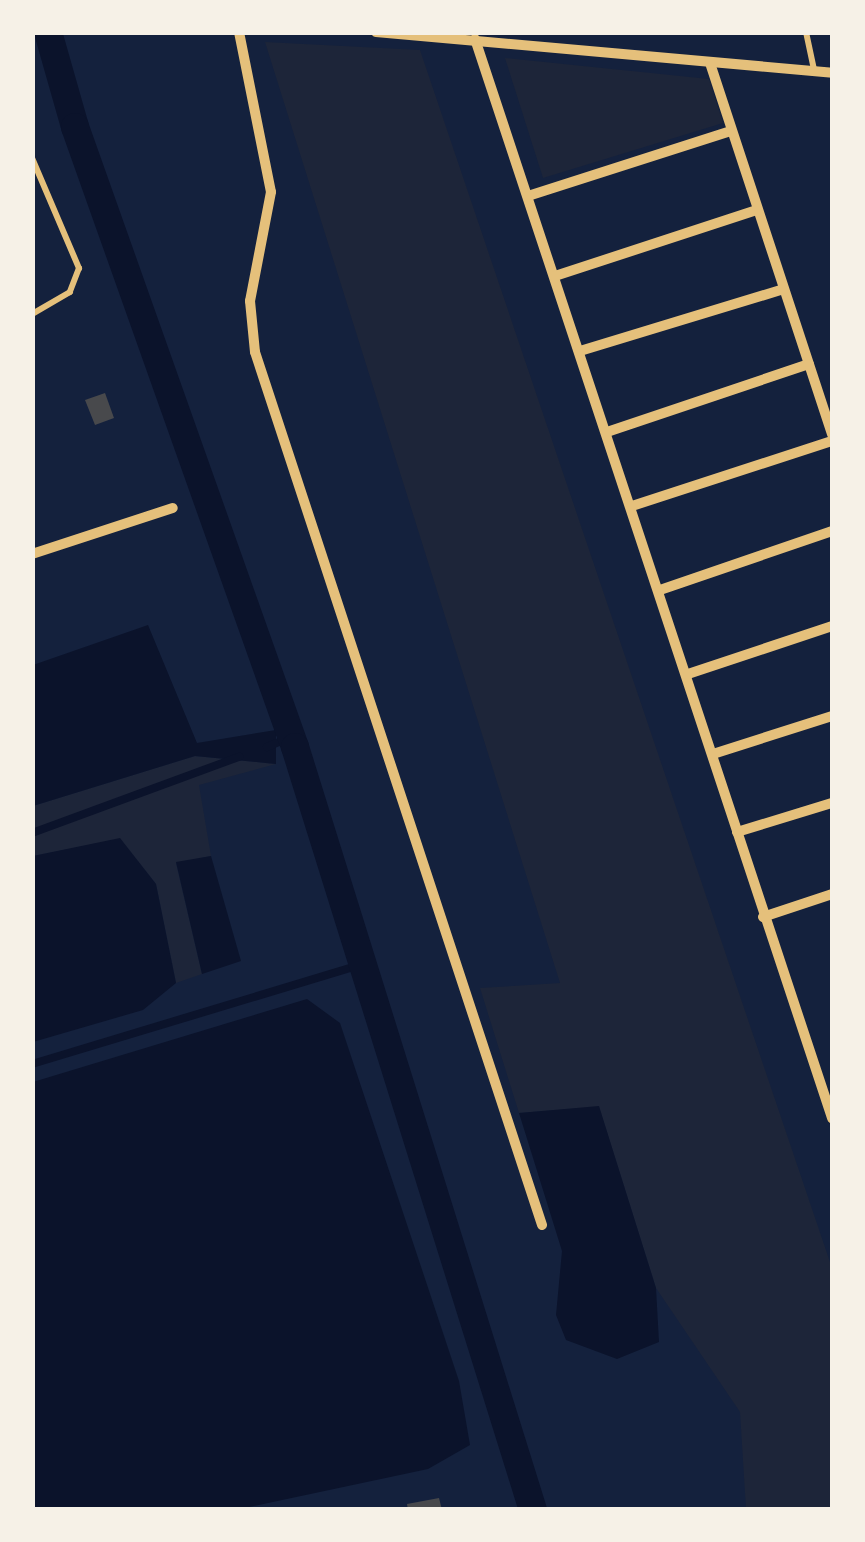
<!DOCTYPE html>
<html>
<head>
<meta charset="utf-8">
<style>
	body { margin:0 }
	#map { position:relative; width:865px; height:1542px; overflow:hidden; background:#14213d; font-family:Inter,sans-serif }
	div>[style] { position:absolute }
	[style*='--x'] { left:calc(var(--x)*1px); top:calc(var(--y)*1px); width:calc(var(--w)*1px); rotate:calc(var(--a)*1deg) }
	.green>* { inset:0; background:#1d2539 }
	.water>* { inset:0; background:#0b132b }
	.stream>* { height:8px; margin:-4px; padding:0 4px; transform-origin:4px; border-radius:4px; background:#0b132b }
	.canal>* { height:28px; margin:-14px; padding:0 14px; transform-origin:14px; border-radius:14px; background:#0b132b }
	.building>* { inset:0; background:#48494c }
	.service>* { height:6px; margin:-3px; padding:0 3px; transform-origin:3px; border-radius:3px; background:#e5c07b }
	.minor>* { height:10px; margin:-5px; padding:0 5px; transform-origin:5px; border-radius:5px; background:#e5c07b }
	span { translate:-50% -50%; white-space:nowrap; text-align:center; line-height:1.15; -webkit-text-stroke:8px #f6f1e7; paint-order:stroke }
	.frame { position:absolute; inset:0; border:35px solid #f6f1e7; pointer-events:none }
</style>
</head>
<body>
<div id="map">
	<div class="green">
		<div style="clip-path:polygon(265px 42px,420px 50px,832px 1268px,832px 1509px,746px 1509px,740px 1412px,656px 1288px,599px 1107px,519px 1113px,480px 988px,560px 983px)"></div>
		<div style="clip-path:polygon(505px 58px,709px 79px,723px 123px,543px 178px)"></div>
		<div style="clip-path:polygon(195px 756px,276px 764px,199px 785px,211px 856px,176px 863px,202px 974px,176px 983px,156px 884px,120px 839px,33px 856px,33px 806px)"></div>
	</div>
	<div class="water">
		<div style="clip-path:polygon(148px 625px,197px 743px,276px 730px,276px 764px,195px 756px,33px 806px,33px 665px)"></div>
		<div style="clip-path:polygon(120px 838px,156px 884px,176px 983px,143px 1010px,33px 1042px,33px 856px)"></div>
		<div style="clip-path:polygon(211px 856px,241px 961px,202px 974px,176px 862px)"></div>
		<div style="clip-path:polygon(307px 999px,340px 1023px,459px 1381px,470px 1445px,428px 1469px,240px 1509px,33px 1509px,33px 1082px)"></div>
		<div style="clip-path:polygon(599px 1106px,656px 1288px,659px 1342px,617px 1359px,566px 1340px,556px 1315px,562px 1251px,519px 1113px)"></div>
	</div>
	<div class="stream">
		<div style="--x:267;--y:747;--w:26;--a:-23"></div>
		<div style="--x:32;--y:833;--w:221;--a:-20.2"></div>
		<div style="--x:32;--y:1064;--w:342;--a:-16.8"></div>
	</div>
	<div class="canal">
		<div style="--x:48;--y:32;--w:99;--a:74.1"></div>
		<div style="--x:75;--y:127;--w:658;--a:70.46"></div>
		<div style="--x:295;--y:747;--w:799;--a:72.68"></div>
	</div>
	<div class="building">
		<div style="clip-path:polygon(105px 393px,114px 418px,95px 425px,85px 400px)"></div>
		<div style="clip-path:polygon(439px 1498px,442px 1510px,408px 1510px,407px 1504px)"></div>
	</div>
	<div class="service">
		<div style="--x:806;--y:32;--w:39;--a:78"></div>
		<div style="--x:32;--y:158;--w:120;--a:66.9"></div>
		<div style="--x:79;--y:268;--w:26;--a:111"></div>
		<div style="--x:70;--y:292;--w:44;--a:149.9"></div>
	</div>
	<div class="minor">
		<div style="--x:239;--y:32;--w:163;--a:78.7"></div>
		<div style="--x:271;--y:192;--w:111;--a:100.9"></div>
		<div style="--x:250;--y:301;--w:51;--a:84.4"></div>
		<div style="--x:255;--y:352;--w:919;--a:71.8"></div>
		<div style="--x:376;--y:32;--w:458;--a:5.1"></div>
		<div style="--x:475;--y:39;--w:1137;--a:71.69"></div>
		<div style="--x:710;--y:63;--w:391;--a:71.8"></div>
		<div style="--x:528;--y:196;--w:213;--a:-17.8"></div>
		<div style="--x:555;--y:276;--w:213;--a:-18.1"></div>
		<div style="--x:580;--y:351;--w:213;--a:-16.9"></div>
		<div style="--x:607;--y:432;--w:213;--a:-18.6"></div>
		<div style="--x:632;--y:506;--w:210;--a:-18"></div>
		<div style="--x:32;--y:554;--w:148;--a:-18.1"></div>
		<div style="--x:660;--y:590;--w:182;--a:-18.9"></div>
		<div style="--x:688;--y:674;--w:152;--a:-18.4"></div>
		<div style="--x:713;--y:754;--w:125;--a:-17.7"></div>
		<div style="--x:737;--y:832;--w:99;--a:-17"></div>
		<div style="--x:763;--y:917;--w:73;--a:-18.4"></div>
	</div>
	<div class="frame"></div>
</div>
</body>
</html>
